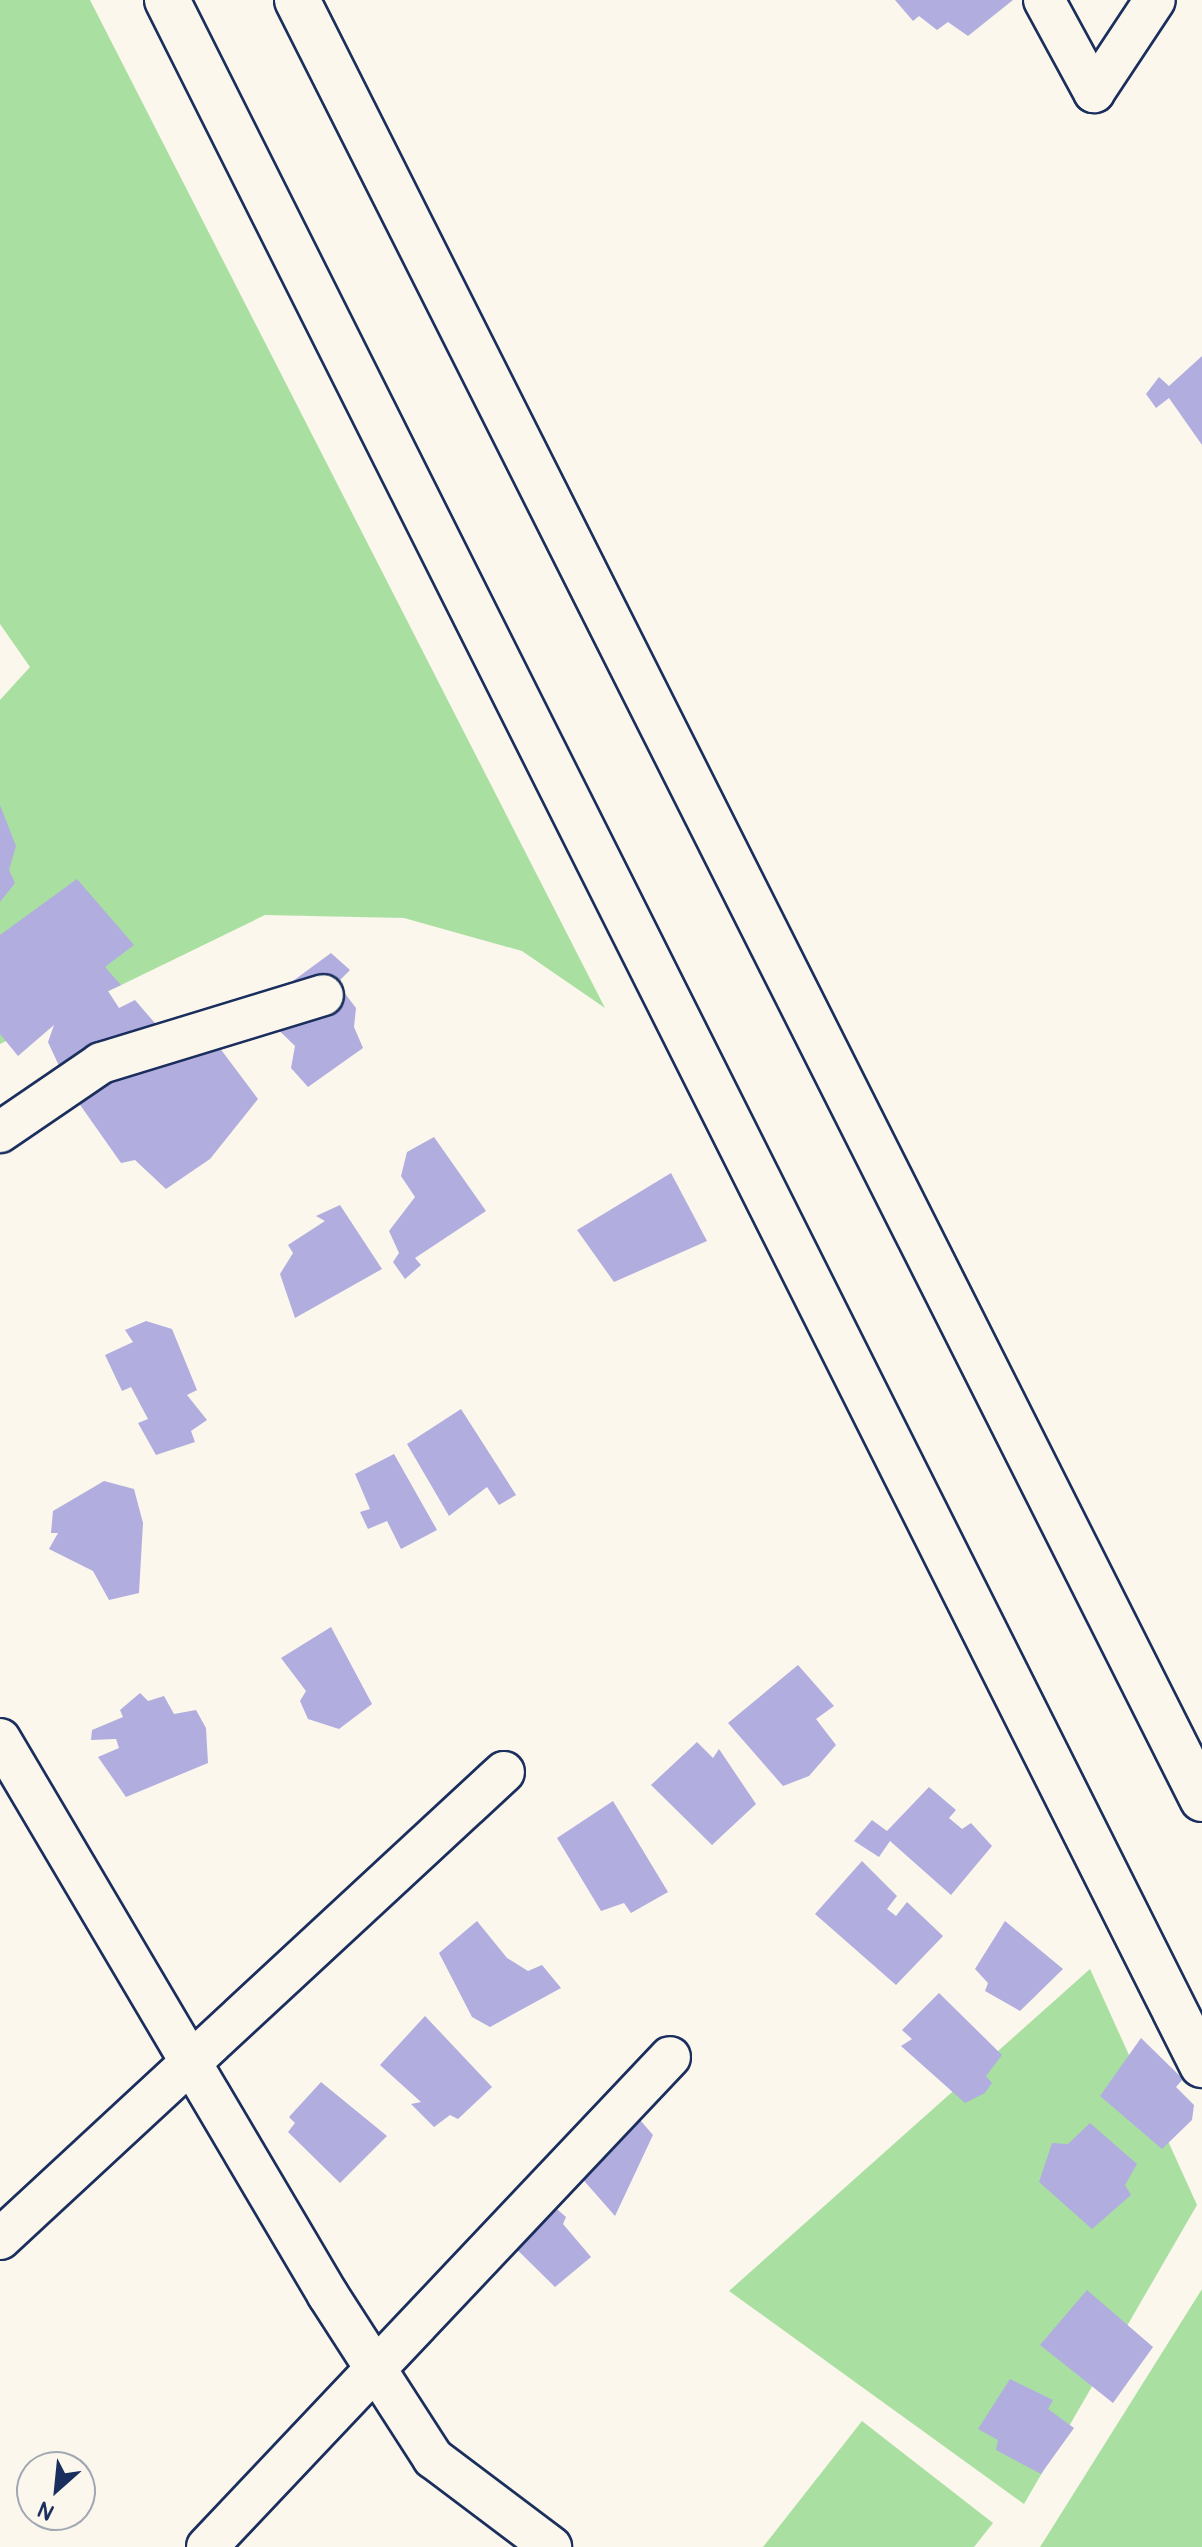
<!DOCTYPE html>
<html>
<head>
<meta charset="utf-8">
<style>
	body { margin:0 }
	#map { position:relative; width:1202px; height:2547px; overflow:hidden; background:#fbf7ec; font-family:Pangolin,sans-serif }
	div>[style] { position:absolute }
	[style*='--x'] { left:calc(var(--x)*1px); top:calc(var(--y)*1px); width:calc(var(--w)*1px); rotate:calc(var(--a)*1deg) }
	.green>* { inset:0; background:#aadfa2 }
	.building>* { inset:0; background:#b1addf }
	.roads { filter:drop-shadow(2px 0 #1b2f5e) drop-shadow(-2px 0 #1b2f5e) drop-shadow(0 2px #1b2f5e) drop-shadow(0 -2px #1b2f5e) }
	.minor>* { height:40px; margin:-20px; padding:0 20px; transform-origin:20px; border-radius:20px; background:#fbf7ec }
	.trunk>* { height:44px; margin:-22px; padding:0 22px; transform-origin:22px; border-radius:22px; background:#fbf7ec }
	span { translate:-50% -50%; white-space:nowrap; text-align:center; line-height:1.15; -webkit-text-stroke:8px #fbf7ec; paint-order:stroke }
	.north { position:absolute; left:16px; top:2451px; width:80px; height:80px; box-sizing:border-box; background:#fbf7ec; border:2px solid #a1a7b3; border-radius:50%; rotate:207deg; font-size:22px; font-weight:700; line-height:32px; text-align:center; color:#1b2f5e }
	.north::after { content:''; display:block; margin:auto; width:28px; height:36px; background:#1b2f5e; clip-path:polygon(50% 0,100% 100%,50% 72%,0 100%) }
</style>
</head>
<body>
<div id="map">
	<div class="green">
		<div style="clip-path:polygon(0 0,90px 0,605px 1008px,522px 951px,404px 918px,265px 915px,0 1044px,0 700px,30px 667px,0 624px)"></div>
		<div style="clip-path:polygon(1090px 1969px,1197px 2205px,1024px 2504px,729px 2291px)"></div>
		<div style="clip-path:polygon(1202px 2289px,1202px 2547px,1040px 2547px,1047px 2536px)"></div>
		<div style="clip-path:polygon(862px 2421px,993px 2523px,974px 2547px,763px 2547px)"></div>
	</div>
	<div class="building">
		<div style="clip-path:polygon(895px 0,1013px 0,968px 36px,948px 22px,937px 30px,919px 16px,913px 21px)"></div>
		<div style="clip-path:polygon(1202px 356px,1202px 445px,1169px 398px,1156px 408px,1146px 394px,1159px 377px,1169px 386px)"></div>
		<div style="clip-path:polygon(0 805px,16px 846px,9px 870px,15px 883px,0 902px)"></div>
		<div style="clip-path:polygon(77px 879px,134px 945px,105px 967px,121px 985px,108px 991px,119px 1008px,135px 1000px,160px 1029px,213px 1039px,258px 1099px,210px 1159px,166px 1189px,135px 1160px,121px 1163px,71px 1092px,48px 1042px,54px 1025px,18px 1056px,0 1034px,0 935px)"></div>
		<div style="clip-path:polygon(331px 953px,350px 970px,337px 983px,356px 1008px,354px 1027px,363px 1048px,308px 1087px,291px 1068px,295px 1046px,256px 1008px)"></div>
		<div style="clip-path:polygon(434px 1137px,486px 1211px,415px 1258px,421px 1265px,405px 1279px,393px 1262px,399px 1253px,389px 1231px,415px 1197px,401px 1176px,407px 1152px)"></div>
		<div style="clip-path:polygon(671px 1173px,707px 1241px,614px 1282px,577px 1230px)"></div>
		<div style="clip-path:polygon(340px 1205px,382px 1269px,295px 1318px,280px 1274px,293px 1253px,288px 1245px,325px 1221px,316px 1216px)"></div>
		<div style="clip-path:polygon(146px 1321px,172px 1329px,197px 1390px,187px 1395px,207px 1420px,191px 1431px,195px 1442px,156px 1455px,138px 1423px,148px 1419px,131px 1387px,122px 1391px,105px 1355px,133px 1342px,125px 1330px)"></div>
		<div style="clip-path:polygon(461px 1409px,516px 1495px,499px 1505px,487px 1487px,449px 1516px,407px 1444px)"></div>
		<div style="clip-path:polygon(394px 1454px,437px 1530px,401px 1549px,387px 1521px,368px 1529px,360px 1512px,370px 1509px,355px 1474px)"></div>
		<div style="clip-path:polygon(104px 1481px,134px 1489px,143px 1523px,139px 1593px,109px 1600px,93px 1571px,49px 1549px,58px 1533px,51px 1533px,53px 1511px)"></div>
		<div style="clip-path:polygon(331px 1627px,372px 1704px,339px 1729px,308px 1719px,300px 1701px,306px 1691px,281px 1658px)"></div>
		<div style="clip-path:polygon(798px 1665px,834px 1706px,816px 1719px,836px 1745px,809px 1776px,783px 1786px,728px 1723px)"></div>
		<div style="clip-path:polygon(140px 1693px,148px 1701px,164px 1696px,174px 1714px,196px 1710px,206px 1728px,208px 1763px,126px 1797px,98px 1757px,119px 1748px,116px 1739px,91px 1740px,92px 1730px,123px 1717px,120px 1710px)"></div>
		<div style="clip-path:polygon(697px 1742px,713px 1758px,719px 1749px,756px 1804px,712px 1845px,651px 1785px)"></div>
		<div style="clip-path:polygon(929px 1787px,956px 1810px,949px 1818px,962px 1829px,971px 1823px,992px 1846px,951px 1895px,890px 1841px,879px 1857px,854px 1841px,872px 1820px,887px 1831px)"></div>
		<div style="clip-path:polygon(613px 1801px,668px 1892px,631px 1913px,624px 1903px,601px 1911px,557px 1838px)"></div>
		<div style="clip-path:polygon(862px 1861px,897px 1896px,887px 1909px,896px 1916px,907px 1902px,943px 1936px,896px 1985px,815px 1914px)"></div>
		<div style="clip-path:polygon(477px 1921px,507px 1958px,528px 1971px,542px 1965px,561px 1988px,490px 2027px,472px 2017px,439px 1953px)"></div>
		<div style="clip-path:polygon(1005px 1921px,1063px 1969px,1020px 2011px,985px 1991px,988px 1983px,975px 1969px)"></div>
		<div style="clip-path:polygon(939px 1993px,1002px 2055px,986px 2076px,992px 2083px,985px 2093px,965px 2103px,901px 2046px,912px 2039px,902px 2030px)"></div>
		<div style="clip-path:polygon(425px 2016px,492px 2087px,458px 2119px,450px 2115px,434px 2127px,411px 2104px,421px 2102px,380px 2065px)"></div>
		<div style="clip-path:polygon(1141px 2038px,1183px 2079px,1176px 2087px,1194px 2105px,1192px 2120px,1162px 2149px,1100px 2096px)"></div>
		<div style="clip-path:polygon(321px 2082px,387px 2136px,340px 2183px,288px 2132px,295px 2123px,289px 2117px)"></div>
		<div style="clip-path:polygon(621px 2098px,653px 2135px,615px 2216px,557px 2150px)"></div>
		<div style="clip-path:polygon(1090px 2123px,1137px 2164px,1125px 2185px,1131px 2195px,1092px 2229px,1039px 2182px,1052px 2143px,1068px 2144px)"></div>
		<div style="clip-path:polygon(534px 2189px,566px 2217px,563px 2224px,591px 2257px,555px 2287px,491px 2224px)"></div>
		<div style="clip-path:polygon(1087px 2290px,1153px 2347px,1113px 2403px,1040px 2345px)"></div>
		<div style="clip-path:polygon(1010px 2379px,1053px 2400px,1048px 2409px,1074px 2428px,1041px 2474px,996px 2450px,998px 2440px,978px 2429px)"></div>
	</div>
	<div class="roads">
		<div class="minor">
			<div style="--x:1044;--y:0;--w:105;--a:61.5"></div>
			<div style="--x:1094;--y:92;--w:110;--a:-56.5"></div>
			<div style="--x:0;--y:1132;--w:122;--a:-34.3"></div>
			<div style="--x:101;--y:1063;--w:232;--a:-17"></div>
			<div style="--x:0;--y:1739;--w:646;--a:59.46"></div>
			<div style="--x:328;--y:2295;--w:194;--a:57.2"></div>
			<div style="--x:433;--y:2458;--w:148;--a:37"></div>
			<div style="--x:0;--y:2239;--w:687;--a:-42.82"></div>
			<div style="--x:207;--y:2547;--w:674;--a:-46.62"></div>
		</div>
		<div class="trunk">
			<div style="--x:167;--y:0;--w:2310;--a:63.38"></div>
			<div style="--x:297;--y:0;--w:2014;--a:63.29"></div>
		</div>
	</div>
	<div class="north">N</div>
</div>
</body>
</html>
